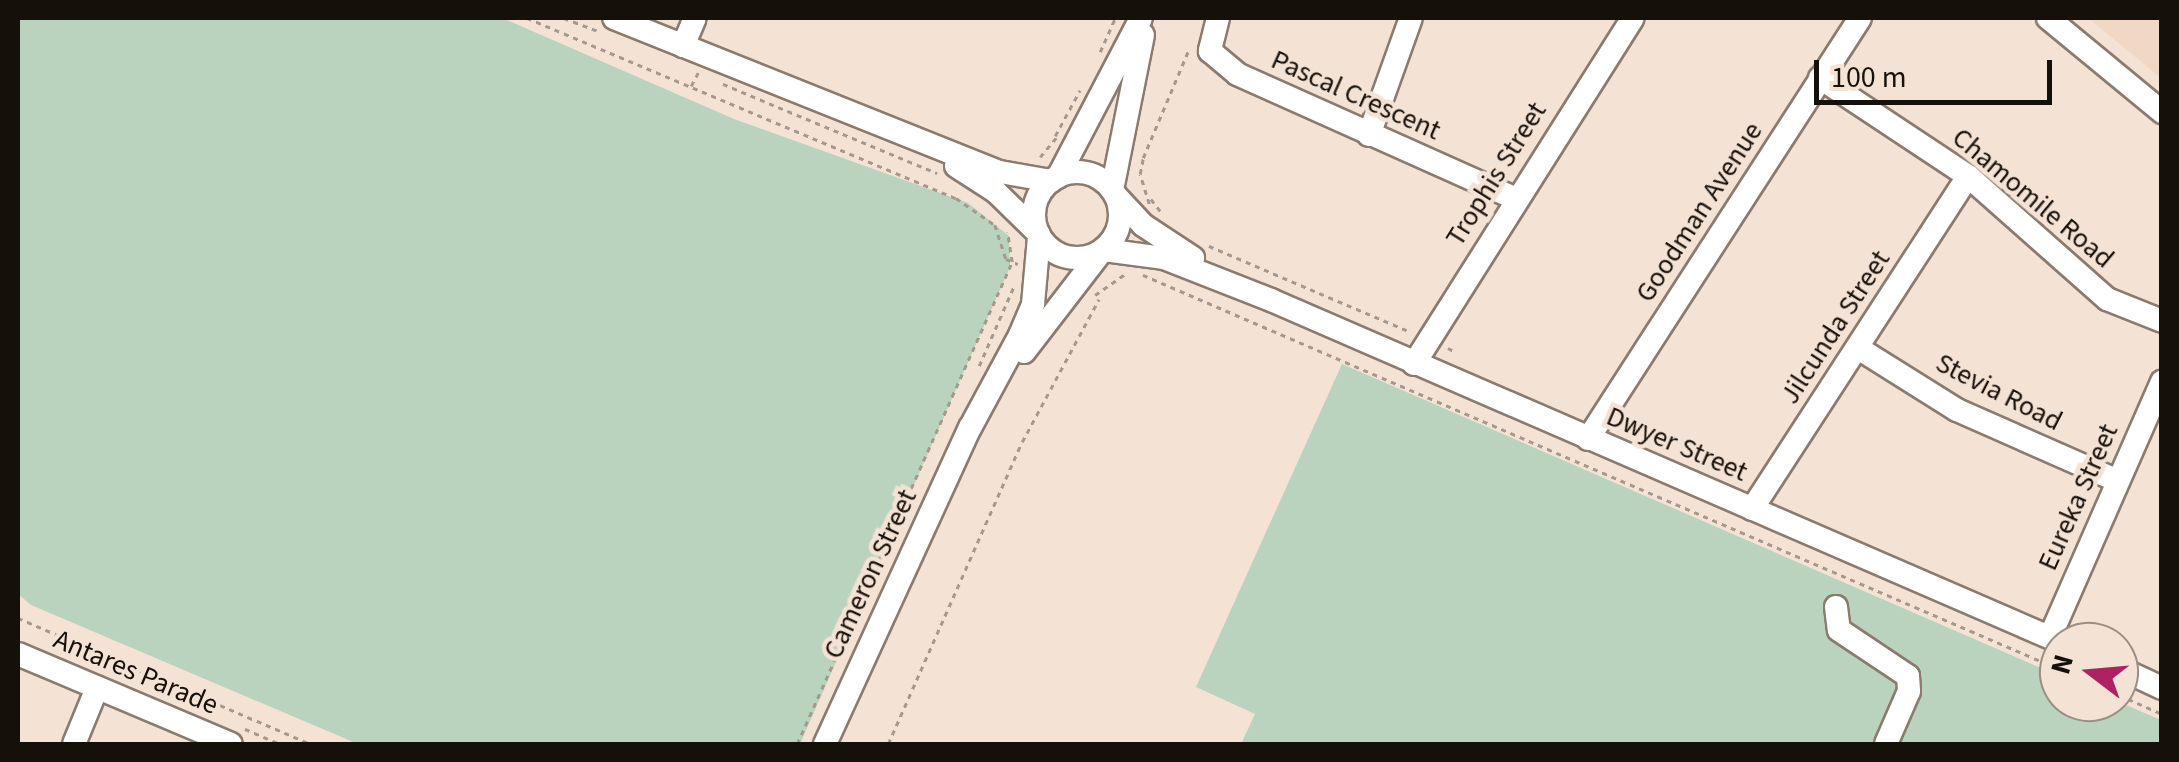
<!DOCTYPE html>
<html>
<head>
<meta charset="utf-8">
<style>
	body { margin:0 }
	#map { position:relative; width:2179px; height:762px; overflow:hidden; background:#f4e2d4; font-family:"Source Sans 3",sans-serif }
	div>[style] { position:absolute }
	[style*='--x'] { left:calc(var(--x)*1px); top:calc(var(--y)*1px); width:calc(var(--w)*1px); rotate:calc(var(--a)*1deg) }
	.built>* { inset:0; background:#f0d8c4 }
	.green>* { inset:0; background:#bad3bf }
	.path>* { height:2.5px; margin-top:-1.25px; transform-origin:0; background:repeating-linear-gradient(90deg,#a6988d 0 5px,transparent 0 10px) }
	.roads { filter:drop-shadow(2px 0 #8b7b6e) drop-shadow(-2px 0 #8b7b6e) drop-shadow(0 2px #8b7b6e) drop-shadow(0 -2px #8b7b6e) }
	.minor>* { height:22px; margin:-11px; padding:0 11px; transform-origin:11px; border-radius:11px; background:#fff }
	.minor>.ring { margin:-11px; padding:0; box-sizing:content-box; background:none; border:22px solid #fff; border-radius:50% }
	span { translate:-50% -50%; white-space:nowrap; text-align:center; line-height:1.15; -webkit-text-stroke:9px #f4e2d4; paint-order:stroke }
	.street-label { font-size:28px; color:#16100b }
	.frame { position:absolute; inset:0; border:20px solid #16100b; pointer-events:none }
	.north { position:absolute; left:2039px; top:622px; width:100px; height:100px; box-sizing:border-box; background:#f4e2d4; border:2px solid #9b8e84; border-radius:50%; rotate:286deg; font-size:28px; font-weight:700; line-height:40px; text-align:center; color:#16100b }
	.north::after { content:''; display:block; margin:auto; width:35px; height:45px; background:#ad2262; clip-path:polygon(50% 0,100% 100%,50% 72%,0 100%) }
	.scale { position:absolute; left:1814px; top:60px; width:238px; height:45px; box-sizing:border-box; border:5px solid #16100b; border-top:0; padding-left:12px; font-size:30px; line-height:35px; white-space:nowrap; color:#16100b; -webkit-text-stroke:8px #f4e2d4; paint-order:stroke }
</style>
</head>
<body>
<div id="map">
	<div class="built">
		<div style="clip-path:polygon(2088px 18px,2161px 18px,2161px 78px)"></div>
	</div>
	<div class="green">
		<div style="clip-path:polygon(18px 18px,502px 18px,734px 119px,968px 203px,1009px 236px,1010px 267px,800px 744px,358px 744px,31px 605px,18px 594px)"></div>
		<div style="clip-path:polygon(1342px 364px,2059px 676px,2059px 702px,2119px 702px,2161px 720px,2161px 744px,1241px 744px,1255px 714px,1196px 687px)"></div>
	</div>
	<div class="path">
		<div style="--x:527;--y:18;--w:465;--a:22.8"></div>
		<div style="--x:956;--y:198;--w:47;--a:34.7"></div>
		<div style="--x:995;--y:225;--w:36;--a:72"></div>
		<div style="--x:1006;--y:259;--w:13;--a:23"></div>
		<div style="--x:564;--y:18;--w:39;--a:21"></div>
		<div style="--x:1100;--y:52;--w:37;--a:-66"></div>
		<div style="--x:723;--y:84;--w:232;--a:22.6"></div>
		<div style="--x:691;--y:86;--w:17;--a:-62"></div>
		<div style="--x:1055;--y:136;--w:52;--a:-61.5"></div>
		<div style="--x:1040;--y:157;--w:25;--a:-50"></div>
		<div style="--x:1151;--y:199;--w:18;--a:52"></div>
		<div style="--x:1149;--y:204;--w:31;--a:-107"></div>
		<div style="--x:1140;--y:174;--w:16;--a:-79"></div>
		<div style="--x:1143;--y:158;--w:118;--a:-67.1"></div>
		<div style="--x:1209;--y:246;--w:216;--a:23.1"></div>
		<div style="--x:1143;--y:275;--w:997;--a:23.27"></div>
		<div style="--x:1095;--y:295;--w:38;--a:-35"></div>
		<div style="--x:1448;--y:348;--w:9;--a:27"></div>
		<div style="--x:979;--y:366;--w:87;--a:-66.4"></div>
		<div style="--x:18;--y:618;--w:319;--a:23.3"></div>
		<div style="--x:2119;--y:695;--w:47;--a:23.8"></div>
		<div style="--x:245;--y:729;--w:38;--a:23"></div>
		<div style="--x:797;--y:744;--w:528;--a:-65.96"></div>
		<div style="--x:1012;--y:262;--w:30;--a:-99"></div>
		<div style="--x:888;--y:744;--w:330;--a:-66.1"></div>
		<div style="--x:1022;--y:442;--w:162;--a:-61.7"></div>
	</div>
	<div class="roads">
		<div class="minor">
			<div style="--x:614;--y:18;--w:416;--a:21.8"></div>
			<div style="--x:1000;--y:172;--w:52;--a:10"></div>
			<div style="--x:1218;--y:18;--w:34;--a:104"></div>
			<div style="--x:1210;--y:51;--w:35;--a:40"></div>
			<div style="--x:1237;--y:74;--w:303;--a:24.1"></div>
			<div style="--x:2048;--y:18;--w:148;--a:39.5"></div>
			<div style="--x:683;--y:46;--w:30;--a:-67"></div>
			<div style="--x:1820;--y:78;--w:178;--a:33.5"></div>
			<div style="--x:1968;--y:176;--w:186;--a:41.5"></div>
			<div style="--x:2107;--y:299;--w:59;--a:21.8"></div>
			<div style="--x:1369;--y:135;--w:124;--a:-70.3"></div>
			<div style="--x:956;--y:166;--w:48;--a:33"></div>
			<div style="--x:996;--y:192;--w:59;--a:44.3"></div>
			<div class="ring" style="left:1034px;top:172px;width:64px;height:64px"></div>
			<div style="--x:1058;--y:177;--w:179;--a:-62.4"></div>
			<div style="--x:1112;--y:190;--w:158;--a:-78.7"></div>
			<div style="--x:1117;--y:197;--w:38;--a:47"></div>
			<div style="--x:1143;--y:225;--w:60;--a:33.4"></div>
			<div style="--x:1104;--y:250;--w:61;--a:7.6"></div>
			<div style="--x:1164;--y:258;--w:115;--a:21.4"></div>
			<div style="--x:1271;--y:300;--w:860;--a:23.43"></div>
			<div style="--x:1858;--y:348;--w:117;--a:32.1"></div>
			<div style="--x:1957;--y:410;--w:176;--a:23.8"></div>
			<div style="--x:1024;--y:352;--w:126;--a:-52.4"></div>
			<div style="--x:1414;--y:364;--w:409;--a:-57.7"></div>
			<div style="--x:1588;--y:439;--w:501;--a:-57.13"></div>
			<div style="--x:1752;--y:509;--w:397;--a:-57"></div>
			<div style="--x:1836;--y:607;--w:23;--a:83"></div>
			<div style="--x:1839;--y:630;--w:83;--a:33.7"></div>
			<div style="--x:1908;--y:676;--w:15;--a:86"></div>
			<div style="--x:1909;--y:691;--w:58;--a:113.5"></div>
			<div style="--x:2050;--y:637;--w:279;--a:-66.3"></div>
			<div style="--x:18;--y:654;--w:231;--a:22.9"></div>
			<div style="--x:2119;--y:668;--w:47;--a:24.9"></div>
			<div style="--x:74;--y:744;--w:61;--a:-67.7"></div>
			<div style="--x:825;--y:744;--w:348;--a:-65.4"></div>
			<div style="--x:970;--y:428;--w:106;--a:-61.7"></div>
			<div style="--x:1020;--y:335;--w:34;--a:-67"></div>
			<div style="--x:1033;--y:304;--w:67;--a:-84.9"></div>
		</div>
	</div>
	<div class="street-label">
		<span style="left:1356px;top:95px;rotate:24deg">Pascal Crescent</span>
		<span style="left:1496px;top:174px;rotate:-58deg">Trophis Street</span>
		<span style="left:2033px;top:198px;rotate:40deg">Chamomile Road</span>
		<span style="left:1699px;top:212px;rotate:-57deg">Goodman Avenue</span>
		<span style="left:1835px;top:327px;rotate:-57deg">Jilcunda Street</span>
		<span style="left:1999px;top:392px;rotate:27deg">Stevia Road</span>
		<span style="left:1677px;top:444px;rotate:23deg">Dwyer Street</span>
		<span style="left:2078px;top:497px;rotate:-66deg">Eureka Street</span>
		<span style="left:870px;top:574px;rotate:-65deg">Cameron Street</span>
		<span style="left:136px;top:672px;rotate:23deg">Antares Parade</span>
	</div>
	<div class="frame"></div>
	<div class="north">N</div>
	<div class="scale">100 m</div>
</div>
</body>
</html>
